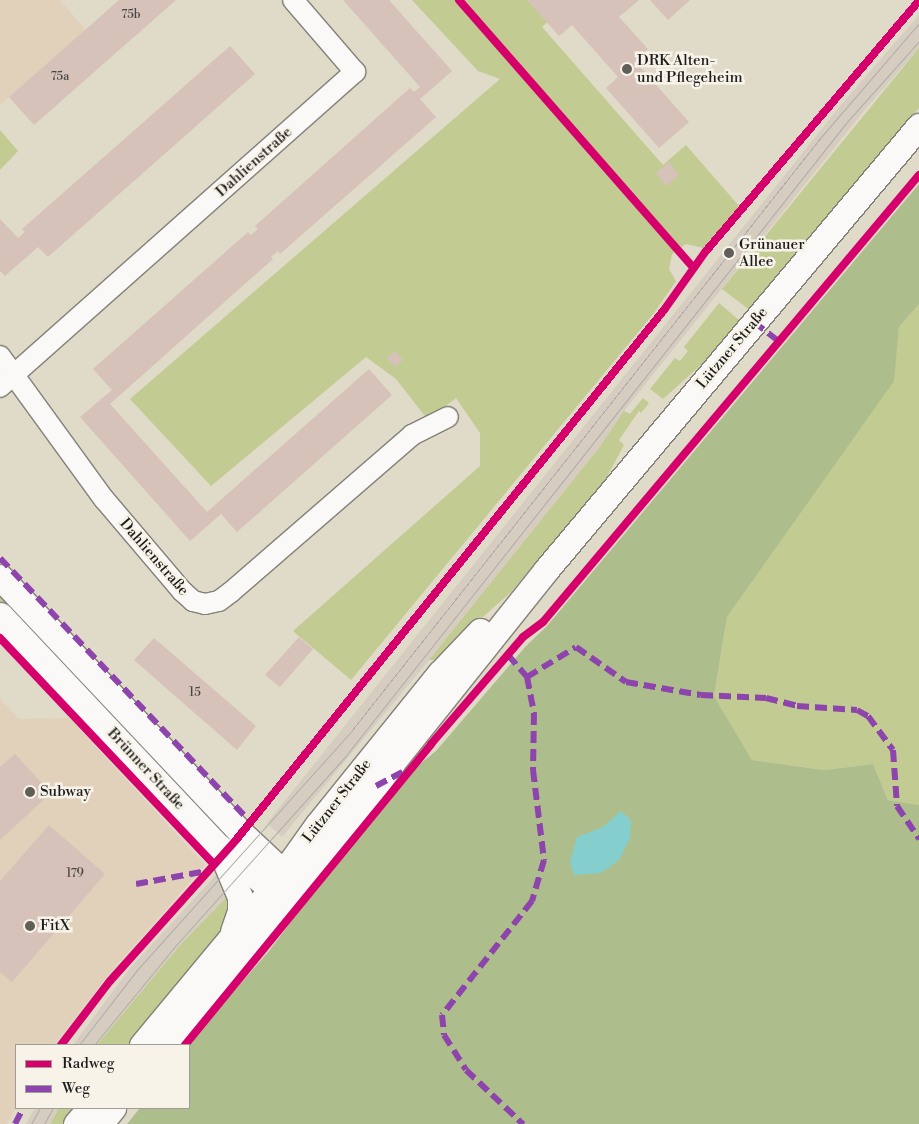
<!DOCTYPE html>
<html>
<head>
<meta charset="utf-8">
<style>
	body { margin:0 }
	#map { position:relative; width:919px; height:1124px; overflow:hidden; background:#e0dac8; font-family:"Libre Bodoni",serif }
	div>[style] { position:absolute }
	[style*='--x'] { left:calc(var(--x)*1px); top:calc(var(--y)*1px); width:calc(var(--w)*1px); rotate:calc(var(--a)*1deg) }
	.built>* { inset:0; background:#e1d0ba }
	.industrial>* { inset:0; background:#d6cdc0 }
	.green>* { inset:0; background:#c2cb91 }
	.forest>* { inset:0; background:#aebd8c }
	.water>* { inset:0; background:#84cfce }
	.building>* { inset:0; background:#d6c2b9 }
	.roads { filter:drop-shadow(1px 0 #848178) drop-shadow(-1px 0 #848178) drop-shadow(0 1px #848178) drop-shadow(0 -1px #848178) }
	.minor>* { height:20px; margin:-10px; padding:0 10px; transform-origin:10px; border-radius:10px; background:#faf9f7 }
	.major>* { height:25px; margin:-12.5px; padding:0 12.5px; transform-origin:12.5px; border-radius:12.5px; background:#faf9f7 }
	.tram>* { height:1px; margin:-0.5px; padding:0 0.5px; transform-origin:0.5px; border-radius:0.5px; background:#adaca9 }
	.quiet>* { height:6px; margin-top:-3px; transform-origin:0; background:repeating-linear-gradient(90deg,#8e44ad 0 12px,transparent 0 18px) }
	.cycleway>* { height:8px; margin:-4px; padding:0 4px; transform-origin:4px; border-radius:4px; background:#d6006c }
	.dots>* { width:14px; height:14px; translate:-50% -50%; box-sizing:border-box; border:2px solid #f7f3e8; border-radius:50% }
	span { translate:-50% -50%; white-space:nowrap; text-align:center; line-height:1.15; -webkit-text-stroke:5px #f7f3e8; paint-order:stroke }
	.number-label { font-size:12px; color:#4a4643 }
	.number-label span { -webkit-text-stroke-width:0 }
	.poi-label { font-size:15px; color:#1c1c1c }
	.left { translate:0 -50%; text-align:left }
	.street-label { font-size:15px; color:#1c1c1c }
	.legend { position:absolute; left:15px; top:1044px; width:175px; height:65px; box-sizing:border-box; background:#f7f3e8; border:1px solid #9f9d96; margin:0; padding:6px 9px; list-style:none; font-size:15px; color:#1c1c1c }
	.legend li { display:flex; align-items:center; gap:10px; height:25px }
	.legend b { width:25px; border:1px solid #9f9d96 }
</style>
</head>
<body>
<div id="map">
	<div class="built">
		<div style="clip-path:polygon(0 0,60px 0,86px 30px,0 105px)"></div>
		<div style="clip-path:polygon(0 699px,19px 719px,69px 718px,205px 865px,107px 976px,54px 1045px,16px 1045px,16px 1107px,7px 1124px,0 1124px)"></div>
	</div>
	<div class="industrial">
		<div style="clip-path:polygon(919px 15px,919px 48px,863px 112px,624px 411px,598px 449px,429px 660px,282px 837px,267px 823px,840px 106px)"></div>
		<div style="clip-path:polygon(216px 875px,230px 894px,181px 944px,97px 1045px,73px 1045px,131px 967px)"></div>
		<div style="clip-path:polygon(35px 1108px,59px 1108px,50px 1124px,26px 1124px)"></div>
	</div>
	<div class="green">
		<div style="clip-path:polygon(412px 0,572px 0,542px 27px,663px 165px,686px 145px,739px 206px,703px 248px,686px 244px,672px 254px,669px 269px,676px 281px,654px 313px,351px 680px,293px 631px,480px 466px,480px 433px,456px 398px,428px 420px,396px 379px,366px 357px,211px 486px,130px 399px,500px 79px,478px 71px)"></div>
		<div style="clip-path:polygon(919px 48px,919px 108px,751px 310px,747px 308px,722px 289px)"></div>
		<div style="clip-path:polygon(0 130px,18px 151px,0 170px)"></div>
		<div style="clip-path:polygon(719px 303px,741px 322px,713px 354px,663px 399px,650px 389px,675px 358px,680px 361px,688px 351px,684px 347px)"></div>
		<div style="clip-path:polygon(919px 304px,919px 805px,888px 800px,873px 764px,824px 770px,752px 760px,714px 696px,727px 617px,893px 381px,899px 327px)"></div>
		<div style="clip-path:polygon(643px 398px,649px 403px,641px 413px,639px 411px,619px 440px,624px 445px,604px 482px,511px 592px,434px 660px,429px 660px,598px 449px,624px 411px,630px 414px)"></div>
		<div style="clip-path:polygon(0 592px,57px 653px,53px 656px,0 601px)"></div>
		<div style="clip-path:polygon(230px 894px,228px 918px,212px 944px,130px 1045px,97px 1045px,181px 944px)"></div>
		<div style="clip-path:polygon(59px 1108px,78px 1108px,64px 1124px,50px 1124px)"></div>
	</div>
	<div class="forest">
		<div style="clip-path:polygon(919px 184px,919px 304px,899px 327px,894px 381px,727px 617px,714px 696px,752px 760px,824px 770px,873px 764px,888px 800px,919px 805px,919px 1124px,127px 1124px,140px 1108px,189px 1108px,187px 1045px,269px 951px,396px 783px,436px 751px,526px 646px,547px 626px)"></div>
	</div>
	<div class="water">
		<div style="clip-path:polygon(621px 811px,631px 820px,630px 838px,619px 860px,601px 873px,574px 875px,570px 862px,577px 837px,603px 827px)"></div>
	</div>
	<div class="building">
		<div style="clip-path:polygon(119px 0,176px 0,34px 125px,9px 97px)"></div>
		<div style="clip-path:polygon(343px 0,389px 0,452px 71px,420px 99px,436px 117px,280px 254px,278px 251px,271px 257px,273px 259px,110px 404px,207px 512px,369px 369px,392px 395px,237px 532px,221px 514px,190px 541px,80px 417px,112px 390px,93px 369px,248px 232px,251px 235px,258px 229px,255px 226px,410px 88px,414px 92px,420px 87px)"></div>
		<div style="clip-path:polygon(527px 0,639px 0,619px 17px,648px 49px,635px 61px,689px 122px,659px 148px,606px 88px,618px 77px,572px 25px,559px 36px)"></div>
		<div style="clip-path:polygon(650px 0,690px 0,668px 20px)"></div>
		<div style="clip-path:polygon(230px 46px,255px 74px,48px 257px,38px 247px,5px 276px,0 271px,0 219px,18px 238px,25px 232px,22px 229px)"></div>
		<div style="clip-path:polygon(669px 162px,679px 175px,666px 186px,656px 173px)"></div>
		<div style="clip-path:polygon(395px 351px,403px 360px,395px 367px,387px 358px)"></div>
		<div style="clip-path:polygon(299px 637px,313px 649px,280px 687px,265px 675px)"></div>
		<div style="clip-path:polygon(154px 638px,256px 726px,237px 750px,134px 660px)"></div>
		<div style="clip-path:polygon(15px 754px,51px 793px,0 840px,0 767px)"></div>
		<div style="clip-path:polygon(49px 825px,105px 874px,12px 982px,0 972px,0 881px)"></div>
	</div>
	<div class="roads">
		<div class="minor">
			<div style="--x:0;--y:356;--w:177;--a:54"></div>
			<div style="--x:104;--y:499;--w:121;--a:49.7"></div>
			<div style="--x:182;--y:591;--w:15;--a:42"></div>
			<div style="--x:193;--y:601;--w:12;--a:14"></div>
			<div style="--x:205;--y:604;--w:14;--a:-12"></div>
			<div style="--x:219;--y:601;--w:15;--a:-37"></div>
			<div style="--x:231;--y:592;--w:240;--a:-40.9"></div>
			<div style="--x:412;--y:435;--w:40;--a:-26.6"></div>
			<div style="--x:0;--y:387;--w:475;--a:-41.6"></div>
			<div style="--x:355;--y:72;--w:95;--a:-130.7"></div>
		</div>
		<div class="major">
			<div style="--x:0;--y:577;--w:352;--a:46.7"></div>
			<div style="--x:241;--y:833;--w:57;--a:42.9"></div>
			<div style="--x:283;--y:872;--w:16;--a:75"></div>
			<div style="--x:0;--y:615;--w:318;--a:46.7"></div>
			<div style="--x:218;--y:846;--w:58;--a:38.7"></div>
			<div style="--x:263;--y:882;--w:11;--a:27"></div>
			<div style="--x:273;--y:887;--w:15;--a:-8"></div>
			<div style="--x:222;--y:854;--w:47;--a:67.3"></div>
			<div style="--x:240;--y:897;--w:14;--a:90"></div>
			<div style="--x:240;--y:911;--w:21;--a:109"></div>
			<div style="--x:142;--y:1045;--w:205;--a:-50.3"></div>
			<div style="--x:273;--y:887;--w:77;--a:-54.5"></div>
			<div style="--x:318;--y:824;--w:194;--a:-51.1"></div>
			<div style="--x:440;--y:673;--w:58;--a:-46.4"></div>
			<div style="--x:166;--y:1045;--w:249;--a:-50"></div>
			<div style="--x:326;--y:854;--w:112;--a:-54"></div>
			<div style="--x:392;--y:763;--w:247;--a:-51.4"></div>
			<div style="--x:546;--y:570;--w:580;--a:-49.97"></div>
			<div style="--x:76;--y:1124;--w:21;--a:-49"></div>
			<div style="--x:100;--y:1124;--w:21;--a:-51"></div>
		</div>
	</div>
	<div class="tram">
		<div style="--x:79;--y:1045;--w:95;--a:-52.3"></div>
		<div style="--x:137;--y:970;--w:322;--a:-48.1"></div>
		<div style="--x:352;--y:730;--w:756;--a:-51.66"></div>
		<div style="--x:821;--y:137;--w:150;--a:-49.3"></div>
		<div style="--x:94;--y:1045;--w:131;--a:-50.6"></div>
		<div style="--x:177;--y:944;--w:250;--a:-48.1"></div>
		<div style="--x:344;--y:758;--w:809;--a:-51.67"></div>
		<div style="--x:846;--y:123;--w:110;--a:-48.3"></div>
		<div style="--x:31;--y:1124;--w:18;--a:-61"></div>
		<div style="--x:44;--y:1124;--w:18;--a:-61"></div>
	</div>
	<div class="quiet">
		<div style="--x:754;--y:322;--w:34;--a:38"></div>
		<div style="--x:0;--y:558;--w:363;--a:46.5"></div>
		<div style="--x:508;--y:655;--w:29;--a:49"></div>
		<div style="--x:527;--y:677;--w:37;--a:79"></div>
		<div style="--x:534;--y:713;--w:57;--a:91"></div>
		<div style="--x:533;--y:770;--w:91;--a:83"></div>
		<div style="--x:544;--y:860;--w:43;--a:106.3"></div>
		<div style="--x:532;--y:901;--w:145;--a:128.3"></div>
		<div style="--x:442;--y:1015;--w:20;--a:84"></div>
		<div style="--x:444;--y:1035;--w:41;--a:57.8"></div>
		<div style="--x:466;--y:1070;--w:79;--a:43.5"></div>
		<div style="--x:527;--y:677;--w:57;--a:-31.5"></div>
		<div style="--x:576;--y:647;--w:61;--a:35"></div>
		<div style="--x:626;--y:682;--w:76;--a:9.8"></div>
		<div style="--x:701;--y:695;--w:65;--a:2.6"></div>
		<div style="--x:766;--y:698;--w:32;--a:14"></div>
		<div style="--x:797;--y:706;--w:60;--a:3.8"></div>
		<div style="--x:857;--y:710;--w:13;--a:29"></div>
		<div style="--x:868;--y:716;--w:42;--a:53.7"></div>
		<div style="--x:893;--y:750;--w:56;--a:85.9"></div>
		<div style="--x:897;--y:806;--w:40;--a:56"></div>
		<div style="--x:376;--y:786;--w:30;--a:-28"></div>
		<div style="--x:136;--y:884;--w:72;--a:-10.4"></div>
		<div style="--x:15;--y:1124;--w:18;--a:-63"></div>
	</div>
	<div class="cycleway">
		<div style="--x:459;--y:0;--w:356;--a:48.8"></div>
		<div style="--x:0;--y:638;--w:311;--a:46.6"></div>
		<div style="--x:61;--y:1045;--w:81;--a:-52.6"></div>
		<div style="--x:110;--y:981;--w:189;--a:-48.2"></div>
		<div style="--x:236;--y:840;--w:681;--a:-51.08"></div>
		<div style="--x:664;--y:310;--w:72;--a:-54.6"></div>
		<div style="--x:706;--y:251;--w:328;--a:-49.6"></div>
		<div style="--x:185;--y:1045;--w:389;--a:-50.7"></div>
		<div style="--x:431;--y:744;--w:141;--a:-49.3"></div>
		<div style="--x:523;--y:637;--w:25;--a:-37"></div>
		<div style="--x:543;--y:622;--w:584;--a:-49.93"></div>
	</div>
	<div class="dots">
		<div style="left:627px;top:69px;background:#615e58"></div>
		<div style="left:729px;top:253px;background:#615e58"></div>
		<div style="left:30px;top:792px;background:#615e58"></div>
		<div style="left:30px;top:926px;background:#615e58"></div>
	</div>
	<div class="number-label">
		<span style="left:131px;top:15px">75b</span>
		<span style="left:60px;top:77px">75a</span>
		<span style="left:195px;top:693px">15</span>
		<span style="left:75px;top:874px">179</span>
	</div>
	<div class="poi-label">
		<span class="left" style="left:637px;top:69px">DRK Alten-<br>und Pflegeheim</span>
		<span class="left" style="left:739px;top:253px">Grünauer<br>Allee</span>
		<span class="left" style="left:40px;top:792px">Subway</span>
		<span class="left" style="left:40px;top:926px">FitX</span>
	</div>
	<div class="street-label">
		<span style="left:254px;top:162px;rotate:-42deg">Dahlienstraße</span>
		<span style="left:732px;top:348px;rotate:-50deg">Lützner Straße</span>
		<span style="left:154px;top:557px;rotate:49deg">Dahlienstraße</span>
		<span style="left:146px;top:769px;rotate:47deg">Brünner Straße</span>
		<span style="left:337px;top:801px;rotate:-52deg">Lützner Straße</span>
	</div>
	<ul class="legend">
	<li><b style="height:6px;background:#d6006c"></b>Radweg</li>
	<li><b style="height:6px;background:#8e44ad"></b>Weg</li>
	</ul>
</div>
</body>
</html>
